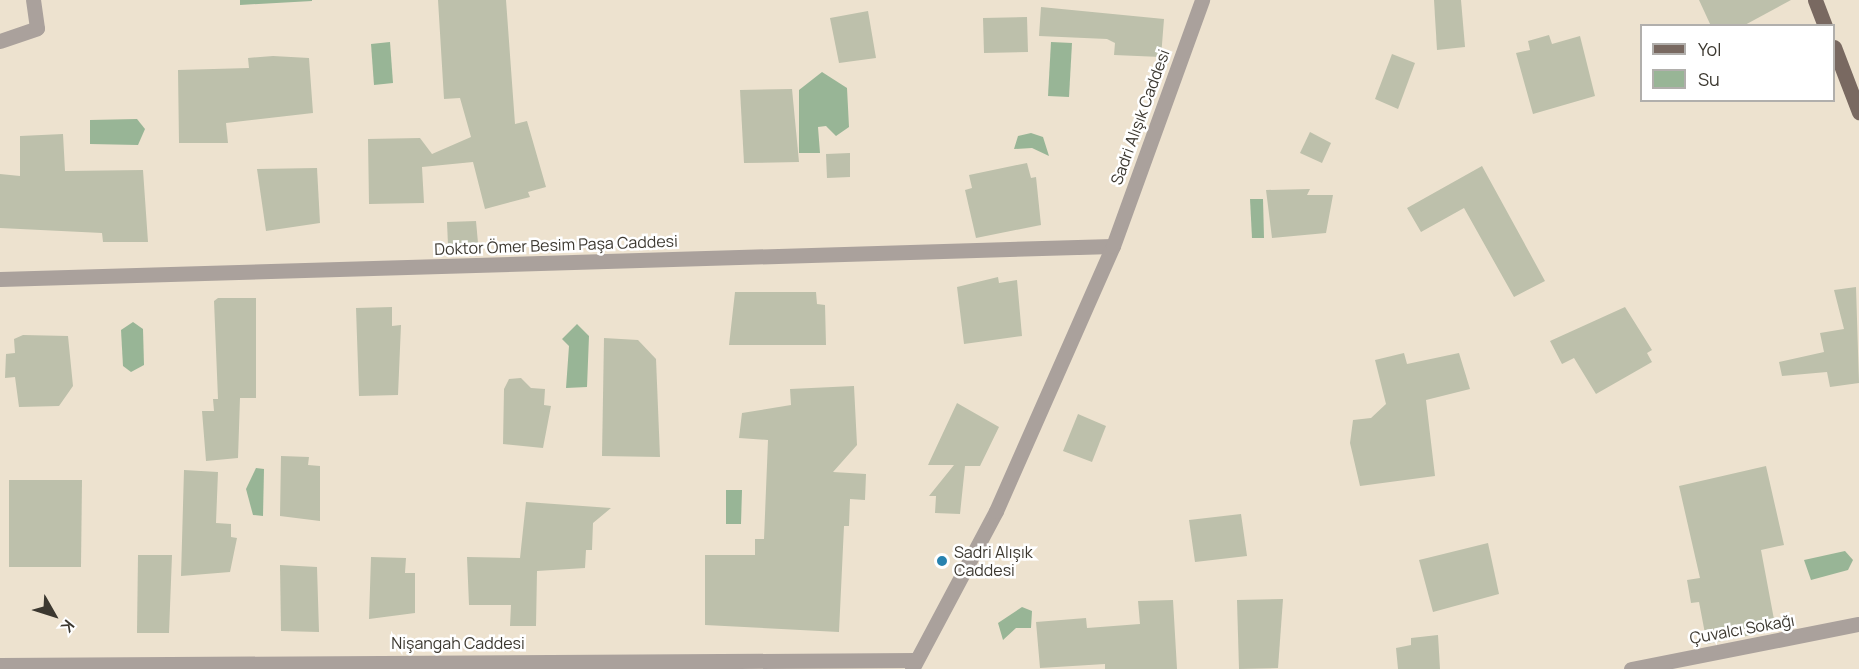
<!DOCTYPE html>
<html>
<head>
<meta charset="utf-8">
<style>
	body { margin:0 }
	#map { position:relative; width:1859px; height:669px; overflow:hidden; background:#ede2cf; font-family:Manrope,sans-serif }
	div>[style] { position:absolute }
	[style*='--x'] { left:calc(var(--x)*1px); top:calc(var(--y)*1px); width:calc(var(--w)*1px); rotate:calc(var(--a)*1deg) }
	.water>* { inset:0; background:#98b596 }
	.building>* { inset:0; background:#bdc0ab }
	.minor>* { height:15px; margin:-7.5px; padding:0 7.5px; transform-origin:7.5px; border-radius:7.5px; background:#aaa19c }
	.tertiary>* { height:15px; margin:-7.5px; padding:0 7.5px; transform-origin:7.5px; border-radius:7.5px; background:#aaa19c }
	.primary>* { height:15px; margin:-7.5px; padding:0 7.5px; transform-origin:7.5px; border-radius:7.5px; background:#796961 }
	.dots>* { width:16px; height:16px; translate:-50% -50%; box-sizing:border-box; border:3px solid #fff; border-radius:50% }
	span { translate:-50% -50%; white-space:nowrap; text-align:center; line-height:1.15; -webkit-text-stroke:5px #fff; paint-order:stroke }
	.street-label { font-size:16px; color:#3c3830 }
	.poi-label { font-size:16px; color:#3c3830 }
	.left { translate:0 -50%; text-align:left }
	.legend { position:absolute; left:1640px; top:24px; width:195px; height:78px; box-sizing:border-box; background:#fff; border:2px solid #b1afac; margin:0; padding:8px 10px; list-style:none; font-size:18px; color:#3c3830 }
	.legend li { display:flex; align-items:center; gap:12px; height:30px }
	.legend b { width:30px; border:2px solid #b1afac }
	.north { position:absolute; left:24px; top:585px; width:60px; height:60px; -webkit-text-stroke:4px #fff; paint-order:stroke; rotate:129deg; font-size:16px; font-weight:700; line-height:24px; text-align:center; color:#3c3830 }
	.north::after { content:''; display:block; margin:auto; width:21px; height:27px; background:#3c3830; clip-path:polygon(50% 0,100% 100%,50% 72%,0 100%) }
</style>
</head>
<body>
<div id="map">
	<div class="water">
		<div style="clip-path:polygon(240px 0,312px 0,312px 1px,240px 5px)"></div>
		<div style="clip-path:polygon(390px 42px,393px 83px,374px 85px,371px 44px)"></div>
		<div style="clip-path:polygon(1051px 42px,1072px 43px,1069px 97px,1048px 96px)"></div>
		<div style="clip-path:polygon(822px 72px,847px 88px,849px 127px,836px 136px,826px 126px,818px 127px,820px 153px,799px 153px,799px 90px)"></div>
		<div style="clip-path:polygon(137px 119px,145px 129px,138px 145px,90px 144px,90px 120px)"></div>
		<div style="clip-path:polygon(1031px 133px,1043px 137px,1049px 156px,1032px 148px,1014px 149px,1018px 136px)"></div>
		<div style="clip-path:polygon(1250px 199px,1263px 199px,1264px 238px,1252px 238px)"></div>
		<div style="clip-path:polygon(133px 322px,143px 329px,144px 365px,131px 372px,123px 366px,121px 330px)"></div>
		<div style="clip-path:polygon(577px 324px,589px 336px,587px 387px,566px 388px,569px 346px,562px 339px)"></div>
		<div style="clip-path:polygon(256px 468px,264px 469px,263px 516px,253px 515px,246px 489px)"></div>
		<div style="clip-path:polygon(726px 490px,742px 490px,741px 524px,726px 524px)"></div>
		<div style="clip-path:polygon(1845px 551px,1853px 560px,1848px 570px,1811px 580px,1804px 560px)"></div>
		<div style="clip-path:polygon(1022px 607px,1032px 611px,1031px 628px,1016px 628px,1003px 640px,998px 623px)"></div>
	</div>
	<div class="building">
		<div style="clip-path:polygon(438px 0,506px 0,515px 124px,527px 121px,546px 187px,528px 192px,530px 197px,485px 209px,473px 162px,422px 167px,424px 203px,369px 204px,368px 139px,420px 138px,432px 154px,471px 137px,460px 98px,444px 99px)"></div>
		<div style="clip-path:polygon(1434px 0,1461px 0,1465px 47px,1437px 50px)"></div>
		<div style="clip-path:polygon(1699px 0,1791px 0,1743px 26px,1711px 26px)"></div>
		<div style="clip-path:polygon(1041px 7px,1164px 19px,1161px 57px,1114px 55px,1115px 43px,1107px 39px,1039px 36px)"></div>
		<div style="clip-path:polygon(868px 11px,876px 58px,839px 63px,830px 18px)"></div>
		<div style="clip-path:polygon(1027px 17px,1028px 52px,984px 53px,983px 18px)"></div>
		<div style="clip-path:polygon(1549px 35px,1552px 44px,1580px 36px,1595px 96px,1533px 114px,1516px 53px,1530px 50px,1528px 41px)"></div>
		<div style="clip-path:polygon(1392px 54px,1415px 63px,1398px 109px,1375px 99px)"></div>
		<div style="clip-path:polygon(273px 56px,309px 58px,313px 113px,226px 123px,228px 143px,179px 143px,178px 70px,249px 68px,248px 58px)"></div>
		<div style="clip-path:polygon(792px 89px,799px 162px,744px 163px,740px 90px)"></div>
		<div style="clip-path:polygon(1310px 132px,1331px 143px,1322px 163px,1300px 153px)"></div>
		<div style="clip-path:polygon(63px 134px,65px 171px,143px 170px,148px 242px,103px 242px,102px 233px,0 228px,0 174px,20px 176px,20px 136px)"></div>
		<div style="clip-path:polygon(850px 153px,850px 177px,827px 178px,826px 154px)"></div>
		<div style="clip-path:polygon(1027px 163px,1031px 178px,1036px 177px,1041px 225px,976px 238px,965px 190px,972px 188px,969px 175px)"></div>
		<div style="clip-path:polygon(1482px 166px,1545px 281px,1514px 297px,1464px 208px,1421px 232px,1407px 208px)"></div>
		<div style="clip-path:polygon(317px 168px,320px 223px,266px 231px,257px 169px)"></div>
		<div style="clip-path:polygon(1310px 189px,1307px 195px,1333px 195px,1326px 233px,1272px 238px,1266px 190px)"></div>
		<div style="clip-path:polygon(476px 221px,478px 243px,448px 245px,447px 222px)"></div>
		<div style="clip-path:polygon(998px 277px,999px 283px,1017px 280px,1022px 336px,964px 344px,957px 287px)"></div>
		<div style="clip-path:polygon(1856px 287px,1859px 383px,1830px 387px,1827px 372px,1782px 376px,1779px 362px,1824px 352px,1820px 333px,1844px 329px,1834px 290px)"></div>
		<div style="clip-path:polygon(735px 292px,816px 292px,817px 304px,825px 305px,826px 345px,729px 345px)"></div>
		<div style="clip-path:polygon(218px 298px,256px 298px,256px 398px,240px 398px,238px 458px,206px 461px,202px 411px,214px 411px,213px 399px,218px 399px,214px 301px)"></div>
		<div style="clip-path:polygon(392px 307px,392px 326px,401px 325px,398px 395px,359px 396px,356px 308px)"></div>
		<div style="clip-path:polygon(1625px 307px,1652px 350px,1647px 353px,1652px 362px,1596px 394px,1574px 358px,1562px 364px,1550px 341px)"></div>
		<div style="clip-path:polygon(23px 335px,68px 336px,73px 386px,59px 406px,19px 407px,15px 377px,5px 378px,6px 354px,15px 353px,14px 339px)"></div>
		<div style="clip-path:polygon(604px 338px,638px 340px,656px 359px,660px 457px,602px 456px)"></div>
		<div style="clip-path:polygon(1404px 353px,1407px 364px,1459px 353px,1470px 389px,1426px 400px,1435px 476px,1360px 486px,1350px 443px,1353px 420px,1371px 418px,1386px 404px,1375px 360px)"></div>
		<div style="clip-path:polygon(521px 378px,531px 388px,545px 389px,544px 405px,551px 406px,543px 448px,503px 444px,504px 389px,509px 379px)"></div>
		<div style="clip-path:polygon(854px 386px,857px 445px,833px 472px,866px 474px,865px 500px,850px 499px,849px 526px,844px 526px,839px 632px,705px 625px,705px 555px,755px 555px,755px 539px,764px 539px,768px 440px,739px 438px,742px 413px,791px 405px,790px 389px)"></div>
		<div style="clip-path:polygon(957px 403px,999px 427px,980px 466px,965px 466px,960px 514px,935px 513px,936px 496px,929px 496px,954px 465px,928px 465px)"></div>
		<div style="clip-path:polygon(1078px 414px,1106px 426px,1092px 462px,1063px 451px)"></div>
		<div style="clip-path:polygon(281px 456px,309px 457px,308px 465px,320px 466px,320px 521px,280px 516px)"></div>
		<div style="clip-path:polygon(1766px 466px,1784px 545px,1761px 550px,1776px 630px,1707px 644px,1699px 602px,1691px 603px,1687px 580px,1700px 578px,1679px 486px)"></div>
		<div style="clip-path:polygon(184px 470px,218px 472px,216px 523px,231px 524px,231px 537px,237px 538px,230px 572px,181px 576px)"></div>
		<div style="clip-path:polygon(9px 480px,82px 480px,81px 567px,9px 567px)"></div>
		<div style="clip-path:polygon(526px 502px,611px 508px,593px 523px,592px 550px,586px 550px,585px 568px,537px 571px,536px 626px,510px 626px,511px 605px,469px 605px,467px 557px,520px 558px)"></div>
		<div style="clip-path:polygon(1241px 514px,1247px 556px,1195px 562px,1189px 520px)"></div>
		<div style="clip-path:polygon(1488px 543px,1499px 594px,1433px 612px,1419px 560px)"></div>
		<div style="clip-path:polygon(138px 555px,172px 555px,169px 633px,137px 633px)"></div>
		<div style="clip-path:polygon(371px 557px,406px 558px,405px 573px,415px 573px,415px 613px,369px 619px)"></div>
		<div style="clip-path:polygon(280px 565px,317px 567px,319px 632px,281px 631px)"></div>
		<div style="clip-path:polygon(1283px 599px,1278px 668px,1239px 669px,1237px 600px)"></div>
		<div style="clip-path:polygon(1173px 600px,1177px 669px,1105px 669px,1105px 664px,1040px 668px,1036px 622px,1086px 618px,1087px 628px,1140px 624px,1138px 601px)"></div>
		<div style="clip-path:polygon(1438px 635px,1440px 669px,1398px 669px,1396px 648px,1411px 645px,1411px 638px)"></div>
	</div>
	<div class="minor">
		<div style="--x:0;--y:41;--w:39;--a:-19"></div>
		<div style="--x:37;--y:28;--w:28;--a:-98"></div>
		<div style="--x:0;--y:279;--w:1113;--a:-1.7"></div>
		<div style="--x:1631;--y:669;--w:232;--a:-11.2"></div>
	</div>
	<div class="tertiary">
		<div style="--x:0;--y:665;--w:916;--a:-0.31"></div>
		<div style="--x:912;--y:669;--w:179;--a:-62"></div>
		<div style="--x:996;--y:511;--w:290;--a:-66.2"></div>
		<div style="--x:1113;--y:246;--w:262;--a:-70.1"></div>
	</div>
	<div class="primary">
		<div style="--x:1815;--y:0;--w:28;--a:69"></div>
		<div style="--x:1834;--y:47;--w:70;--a:69"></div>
	</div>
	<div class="dots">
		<div style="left:942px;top:561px;background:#2782af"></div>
	</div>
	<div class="street-label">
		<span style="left:1140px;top:117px;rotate:-70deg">Sadri Alışık Caddesi</span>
		<span style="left:556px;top:245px;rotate:-2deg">Doktor Ömer Besim Paşa Caddesi</span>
		<span style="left:1742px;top:629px;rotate:-10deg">Çuvalcı Sokağı</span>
		<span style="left:458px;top:643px">Nişangah Caddesi</span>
	</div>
	<div class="poi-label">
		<span class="left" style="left:954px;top:561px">Sadri Alışık<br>Caddesi</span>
	</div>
	<ul class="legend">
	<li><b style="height:8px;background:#796961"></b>Yol</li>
	<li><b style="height:16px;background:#98b596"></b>Su</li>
	</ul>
	<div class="north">K</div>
</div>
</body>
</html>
